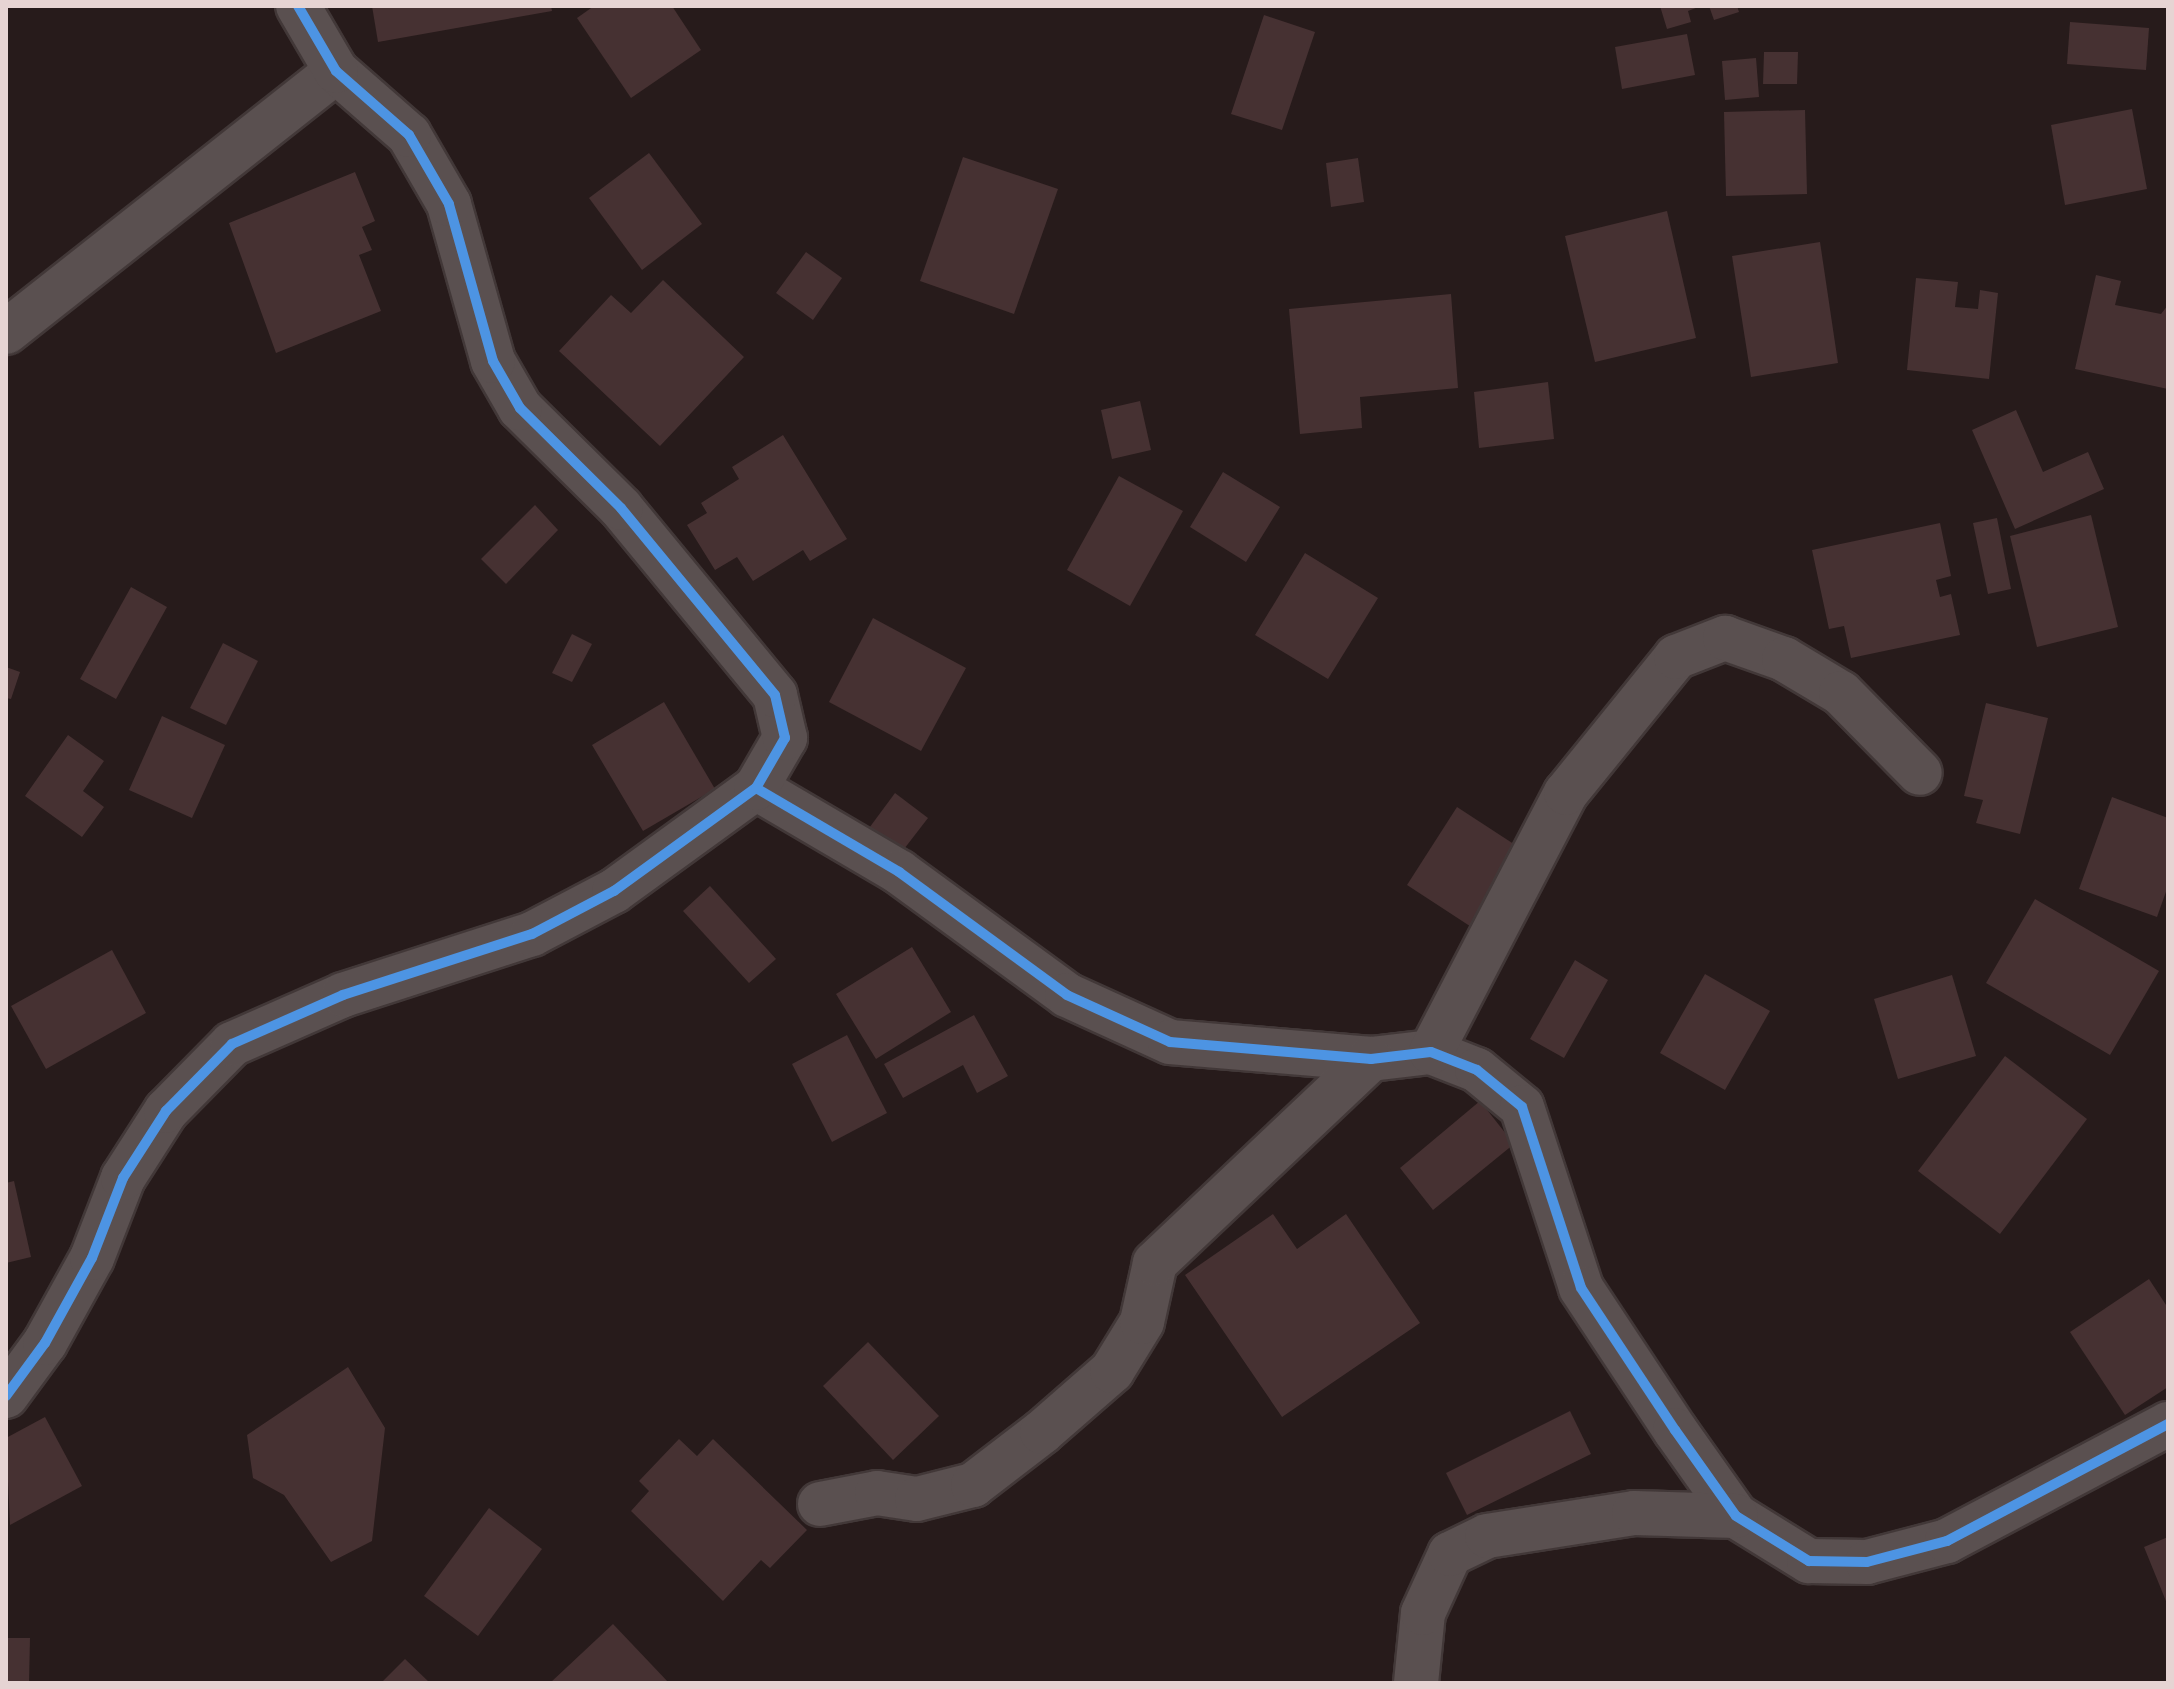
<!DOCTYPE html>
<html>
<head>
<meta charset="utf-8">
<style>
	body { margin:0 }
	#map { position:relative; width:2174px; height:1689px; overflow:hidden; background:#271b1b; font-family:Roboto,sans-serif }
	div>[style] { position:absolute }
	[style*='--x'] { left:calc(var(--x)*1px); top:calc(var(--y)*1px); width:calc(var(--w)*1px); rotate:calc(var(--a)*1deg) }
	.building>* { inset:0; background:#463132 }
	.roads { filter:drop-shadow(2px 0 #423838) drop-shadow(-2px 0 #423838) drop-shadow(0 2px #423838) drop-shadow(0 -2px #423838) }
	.street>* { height:44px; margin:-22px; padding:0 22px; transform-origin:22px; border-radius:22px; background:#5a5050 }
	.cycleway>* { height:10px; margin:-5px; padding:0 5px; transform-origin:5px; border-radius:5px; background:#4d94e3 }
	span { translate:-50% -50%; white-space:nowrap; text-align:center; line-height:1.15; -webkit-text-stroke:6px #2d1515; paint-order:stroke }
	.frame { position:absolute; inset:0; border:8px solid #e6d4d3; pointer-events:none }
</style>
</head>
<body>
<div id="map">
	<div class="building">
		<div style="clip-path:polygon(372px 6px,551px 6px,552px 11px,378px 42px)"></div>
		<div style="clip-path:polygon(594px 6px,672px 6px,701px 50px,631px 98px,577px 18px)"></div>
		<div style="clip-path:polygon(1660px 6px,1701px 6px,1688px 11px,1691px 22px,1667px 29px)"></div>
		<div style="clip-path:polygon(1709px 6px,1737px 6px,1739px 12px,1714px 20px)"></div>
		<div style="clip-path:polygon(1264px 15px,1315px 32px,1282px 130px,1231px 114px)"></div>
		<div style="clip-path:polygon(2070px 22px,2149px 28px,2146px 70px,2067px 64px)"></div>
		<div style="clip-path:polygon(1687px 34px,1695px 75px,1622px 89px,1615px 47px)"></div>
		<div style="clip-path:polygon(1764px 52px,1798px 52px,1797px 84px,1763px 84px)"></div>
		<div style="clip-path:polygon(1756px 58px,1759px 97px,1725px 100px,1722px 61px)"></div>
		<div style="clip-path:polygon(2132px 109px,2147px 189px,2065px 205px,2051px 125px)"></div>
		<div style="clip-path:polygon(1805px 110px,1807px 194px,1726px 196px,1724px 112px)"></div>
		<div style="clip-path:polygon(649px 153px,702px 224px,642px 270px,589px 198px)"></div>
		<div style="clip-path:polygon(963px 157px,1058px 189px,1014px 314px,920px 281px)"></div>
		<div style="clip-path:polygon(1358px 158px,1364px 202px,1331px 207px,1326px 163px)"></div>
		<div style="clip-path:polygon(355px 172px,375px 221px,362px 227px,372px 250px,359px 255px,381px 311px,276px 353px,229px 223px)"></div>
		<div style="clip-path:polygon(1667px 211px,1696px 338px,1595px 362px,1565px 236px)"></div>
		<div style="clip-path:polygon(1820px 242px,1838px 363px,1751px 377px,1732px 256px)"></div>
		<div style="clip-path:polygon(806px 252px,842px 278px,813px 320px,776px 293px)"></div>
		<div style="clip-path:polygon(2096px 275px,2121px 281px,2115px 305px,2161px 314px,2168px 305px,2168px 389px,2075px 369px)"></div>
		<div style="clip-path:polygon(1916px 278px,1958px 282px,1955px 307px,1978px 309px,1980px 290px,1998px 293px,1989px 379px,1907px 370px)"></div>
		<div style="clip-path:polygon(663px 280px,744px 357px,660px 446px,559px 351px,611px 295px,631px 313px)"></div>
		<div style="clip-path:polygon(1451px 294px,1458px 388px,1360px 397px,1362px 428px,1300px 434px,1289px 309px)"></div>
		<div style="clip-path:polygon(1548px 382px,1554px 439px,1479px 448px,1474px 392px)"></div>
		<div style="clip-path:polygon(1140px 401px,1151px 450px,1112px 459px,1101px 410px)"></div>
		<div style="clip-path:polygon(2016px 410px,2043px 472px,2088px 452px,2104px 489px,2015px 529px,1972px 430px)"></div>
		<div style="clip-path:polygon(783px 435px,847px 539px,810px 561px,803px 550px,753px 581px,737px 557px,715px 570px,687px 525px,707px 513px,701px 503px,739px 479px,732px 467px)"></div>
		<div style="clip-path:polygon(1223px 472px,1280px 507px,1246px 562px,1190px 527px)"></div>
		<div style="clip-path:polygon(1119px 476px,1183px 511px,1130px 606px,1067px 570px)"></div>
		<div style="clip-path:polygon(535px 505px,558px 530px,506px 584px,481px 559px)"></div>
		<div style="clip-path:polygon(2091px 515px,2118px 627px,2037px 647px,2010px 536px)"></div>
		<div style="clip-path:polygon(1997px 518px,2011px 589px,1988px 594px,1973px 523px)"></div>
		<div style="clip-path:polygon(1940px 523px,1951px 576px,1936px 580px,1940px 597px,1951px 594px,1960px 635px,1851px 658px,1844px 626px,1829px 629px,1812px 550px)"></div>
		<div style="clip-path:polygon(1305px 553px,1378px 598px,1328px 679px,1255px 635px)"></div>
		<div style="clip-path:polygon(131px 587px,167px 607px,116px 699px,80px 679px)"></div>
		<div style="clip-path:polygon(873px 618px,966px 668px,921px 751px,829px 702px)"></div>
		<div style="clip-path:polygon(572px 634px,592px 644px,572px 682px,552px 673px)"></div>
		<div style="clip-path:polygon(223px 643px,258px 661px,226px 725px,190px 708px)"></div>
		<div style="clip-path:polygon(6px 667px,20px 672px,11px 699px,6px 698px)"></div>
		<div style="clip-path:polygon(664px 702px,715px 789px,643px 831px,592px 745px)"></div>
		<div style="clip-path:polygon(1986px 703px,2048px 718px,2020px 834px,1976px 823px,1983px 800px,1964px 796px)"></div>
		<div style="clip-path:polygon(162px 716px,225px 745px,192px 818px,129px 790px)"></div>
		<div style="clip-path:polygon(68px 735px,104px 761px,83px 791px,104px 807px,82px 837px,25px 796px)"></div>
		<div style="clip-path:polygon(895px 793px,928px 818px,894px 862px,861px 839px)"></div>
		<div style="clip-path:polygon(2112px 797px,2168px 818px,2168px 886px,2157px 917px,2079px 889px)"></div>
		<div style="clip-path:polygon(1457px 807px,1529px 854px,1479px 932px,1407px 885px)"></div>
		<div style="clip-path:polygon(710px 886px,776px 959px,749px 983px,683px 911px)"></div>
		<div style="clip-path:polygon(2035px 899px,2159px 971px,2110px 1055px,1986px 983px)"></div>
		<div style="clip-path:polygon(912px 947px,951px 1012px,876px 1059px,836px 994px)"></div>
		<div style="clip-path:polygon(112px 950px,146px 1013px,46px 1069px,11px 1006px)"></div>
		<div style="clip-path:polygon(1575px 960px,1608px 980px,1564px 1058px,1530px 1039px)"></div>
		<div style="clip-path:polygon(1705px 974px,1770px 1011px,1725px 1090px,1660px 1053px)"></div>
		<div style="clip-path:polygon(1952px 975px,1976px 1056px,1898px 1079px,1874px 999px)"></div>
		<div style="clip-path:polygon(974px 1015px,1008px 1076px,977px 1093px,963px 1065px,903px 1098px,884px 1064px)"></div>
		<div style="clip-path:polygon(847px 1035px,887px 1113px,832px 1142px,792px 1064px)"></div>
		<div style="clip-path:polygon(2005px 1056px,2087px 1119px,2000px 1234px,1918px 1171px)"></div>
		<div style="clip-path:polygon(1480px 1101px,1514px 1144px,1433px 1210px,1400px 1168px)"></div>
		<div style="clip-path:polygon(14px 1181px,31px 1257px,6px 1263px,6px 1183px)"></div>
		<div style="clip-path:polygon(1273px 1214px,1297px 1249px,1346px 1214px,1420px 1323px,1282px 1417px,1185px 1275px)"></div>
		<div style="clip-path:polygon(2149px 1279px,2168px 1308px,2168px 1387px,2125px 1415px,2070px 1332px)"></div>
		<div style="clip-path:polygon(868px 1342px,939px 1416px,893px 1460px,823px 1386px)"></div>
		<div style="clip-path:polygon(348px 1367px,385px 1428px,372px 1541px,331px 1562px,284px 1495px,253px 1478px,247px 1435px)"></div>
		<div style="clip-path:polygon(1570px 1411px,1591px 1454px,1467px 1515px,1446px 1473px)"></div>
		<div style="clip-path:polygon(45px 1417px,82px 1486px,10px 1525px,6px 1438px)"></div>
		<div style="clip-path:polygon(679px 1439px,697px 1456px,713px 1439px,807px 1530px,770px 1568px,761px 1560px,723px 1601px,631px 1511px,649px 1491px,639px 1481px)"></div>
		<div style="clip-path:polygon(489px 1508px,542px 1549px,478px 1636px,424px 1596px)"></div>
		<div style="clip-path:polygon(2168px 1537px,2168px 1606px,2144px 1547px)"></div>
		<div style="clip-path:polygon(613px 1624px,669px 1683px,550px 1683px)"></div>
		<div style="clip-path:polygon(6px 1638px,30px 1638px,29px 1683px,6px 1683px)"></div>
		<div style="clip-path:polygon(405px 1659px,430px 1683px,381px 1683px)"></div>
	</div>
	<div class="roads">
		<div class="street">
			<div style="--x:6;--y:332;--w:421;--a:-38.3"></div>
			<div style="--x:756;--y:788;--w:166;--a:30.4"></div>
			<div style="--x:899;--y:872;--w:208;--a:36.2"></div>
			<div style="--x:1067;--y:995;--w:113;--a:24.5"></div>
			<div style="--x:1170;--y:1042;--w:202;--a:4.8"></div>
			<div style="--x:1371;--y:1059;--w:60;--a:-6.7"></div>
			<div style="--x:1431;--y:1052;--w:49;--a:21.4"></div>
			<div style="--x:1477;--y:1070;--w:58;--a:39.4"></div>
			<div style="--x:1522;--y:1107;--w:190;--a:71.9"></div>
			<div style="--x:1581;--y:1288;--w:170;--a:56.5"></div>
			<div style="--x:1675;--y:1430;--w:105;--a:54.7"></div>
			<div style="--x:1736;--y:1516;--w:86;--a:31.7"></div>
			<div style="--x:1809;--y:1561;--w:58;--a:1"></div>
			<div style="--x:1867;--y:1562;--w:83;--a:-14.7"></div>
			<div style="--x:1947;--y:1541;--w:250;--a:-27.9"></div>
			<div style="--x:1431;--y:1052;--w:292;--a:-62.5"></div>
			<div style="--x:1566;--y:793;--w:175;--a:-51"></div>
			<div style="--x:1676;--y:657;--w:53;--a:-21.2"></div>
			<div style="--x:1725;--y:638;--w:63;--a:19.6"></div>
			<div style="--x:1784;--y:659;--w:66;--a:30.8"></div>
			<div style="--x:1841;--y:693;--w:112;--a:45.4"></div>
			<div style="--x:6;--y:1396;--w:66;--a:-53.7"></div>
			<div style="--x:45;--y:1343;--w:97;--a:-61.1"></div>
			<div style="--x:92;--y:1258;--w:86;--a:-68.8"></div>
			<div style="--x:123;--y:1178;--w:80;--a:-57.3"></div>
			<div style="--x:166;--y:1111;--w:94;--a:-45.4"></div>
			<div style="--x:232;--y:1044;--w:121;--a:-23.8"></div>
			<div style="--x:343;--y:995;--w:199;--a:-17.9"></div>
			<div style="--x:532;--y:934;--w:93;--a:-27.7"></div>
			<div style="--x:614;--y:891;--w:175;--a:-36"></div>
			<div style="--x:756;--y:788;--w:58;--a:-59.9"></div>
			<div style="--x:785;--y:738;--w:44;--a:-103.1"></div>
			<div style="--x:775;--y:695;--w:242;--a:-129.5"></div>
			<div style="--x:621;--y:508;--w:142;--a:-135.3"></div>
			<div style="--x:520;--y:408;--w:54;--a:-119.9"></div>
			<div style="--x:493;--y:361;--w:163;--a:-105.7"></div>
			<div style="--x:449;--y:204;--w:80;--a:-120.1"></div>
			<div style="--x:409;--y:135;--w:97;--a:-138.8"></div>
			<div style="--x:336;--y:71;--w:75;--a:-120.3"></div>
			<div style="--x:820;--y:1504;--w:58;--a:-10.9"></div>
			<div style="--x:877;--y:1493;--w:40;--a:8.5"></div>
			<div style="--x:917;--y:1499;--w:58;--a:-14"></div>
			<div style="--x:973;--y:1485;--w:87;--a:-37.5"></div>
			<div style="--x:1042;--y:1432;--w:93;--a:-41.1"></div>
			<div style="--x:1112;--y:1371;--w:57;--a:-58.5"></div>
			<div style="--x:1142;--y:1322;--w:60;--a:-77.6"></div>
			<div style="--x:1155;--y:1263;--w:297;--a:-43.4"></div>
			<div style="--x:1416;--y:1683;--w:70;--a:-84.3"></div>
			<div style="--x:1423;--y:1613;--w:65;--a:-65.4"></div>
			<div style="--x:1450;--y:1554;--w:41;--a:-25.9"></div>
			<div style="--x:1487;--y:1536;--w:149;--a:-8.9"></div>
			<div style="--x:1634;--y:1513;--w:102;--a:1.7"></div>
		</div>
	</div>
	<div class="cycleway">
		<div style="--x:756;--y:788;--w:166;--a:30.4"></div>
		<div style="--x:899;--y:872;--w:208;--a:36.2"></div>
		<div style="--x:1067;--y:995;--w:113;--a:24.5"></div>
		<div style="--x:1170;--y:1042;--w:202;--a:4.8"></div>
		<div style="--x:1371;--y:1059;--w:60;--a:-6.7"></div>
		<div style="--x:1431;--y:1052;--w:49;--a:21.4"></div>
		<div style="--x:1477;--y:1070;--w:58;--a:39.4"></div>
		<div style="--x:1522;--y:1107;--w:190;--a:71.9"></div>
		<div style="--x:1581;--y:1288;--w:170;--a:56.5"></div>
		<div style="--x:1675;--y:1430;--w:105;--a:54.7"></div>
		<div style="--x:1736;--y:1516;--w:86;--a:31.7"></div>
		<div style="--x:1809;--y:1561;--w:58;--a:1"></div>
		<div style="--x:1867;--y:1562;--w:83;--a:-14.7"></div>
		<div style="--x:1947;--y:1541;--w:250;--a:-27.9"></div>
		<div style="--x:6;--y:1396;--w:66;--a:-53.7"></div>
		<div style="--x:45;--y:1343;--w:97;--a:-61.1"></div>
		<div style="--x:92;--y:1258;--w:86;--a:-68.8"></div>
		<div style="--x:123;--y:1178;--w:80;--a:-57.3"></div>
		<div style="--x:166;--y:1111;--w:94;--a:-45.4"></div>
		<div style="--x:232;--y:1044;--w:121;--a:-23.8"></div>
		<div style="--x:343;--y:995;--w:199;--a:-17.9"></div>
		<div style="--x:532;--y:934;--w:93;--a:-27.7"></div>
		<div style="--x:614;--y:891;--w:175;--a:-36"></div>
		<div style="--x:756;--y:788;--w:58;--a:-59.9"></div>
		<div style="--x:785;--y:738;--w:44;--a:-103.1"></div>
		<div style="--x:775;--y:695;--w:242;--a:-129.5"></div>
		<div style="--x:621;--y:508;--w:142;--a:-135.3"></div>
		<div style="--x:520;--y:408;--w:54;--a:-119.9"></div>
		<div style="--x:493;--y:361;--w:163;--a:-105.7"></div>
		<div style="--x:449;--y:204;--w:80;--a:-120.1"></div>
		<div style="--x:409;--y:135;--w:97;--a:-138.8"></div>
		<div style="--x:336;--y:71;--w:75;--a:-120.3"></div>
	</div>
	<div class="frame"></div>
</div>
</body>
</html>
